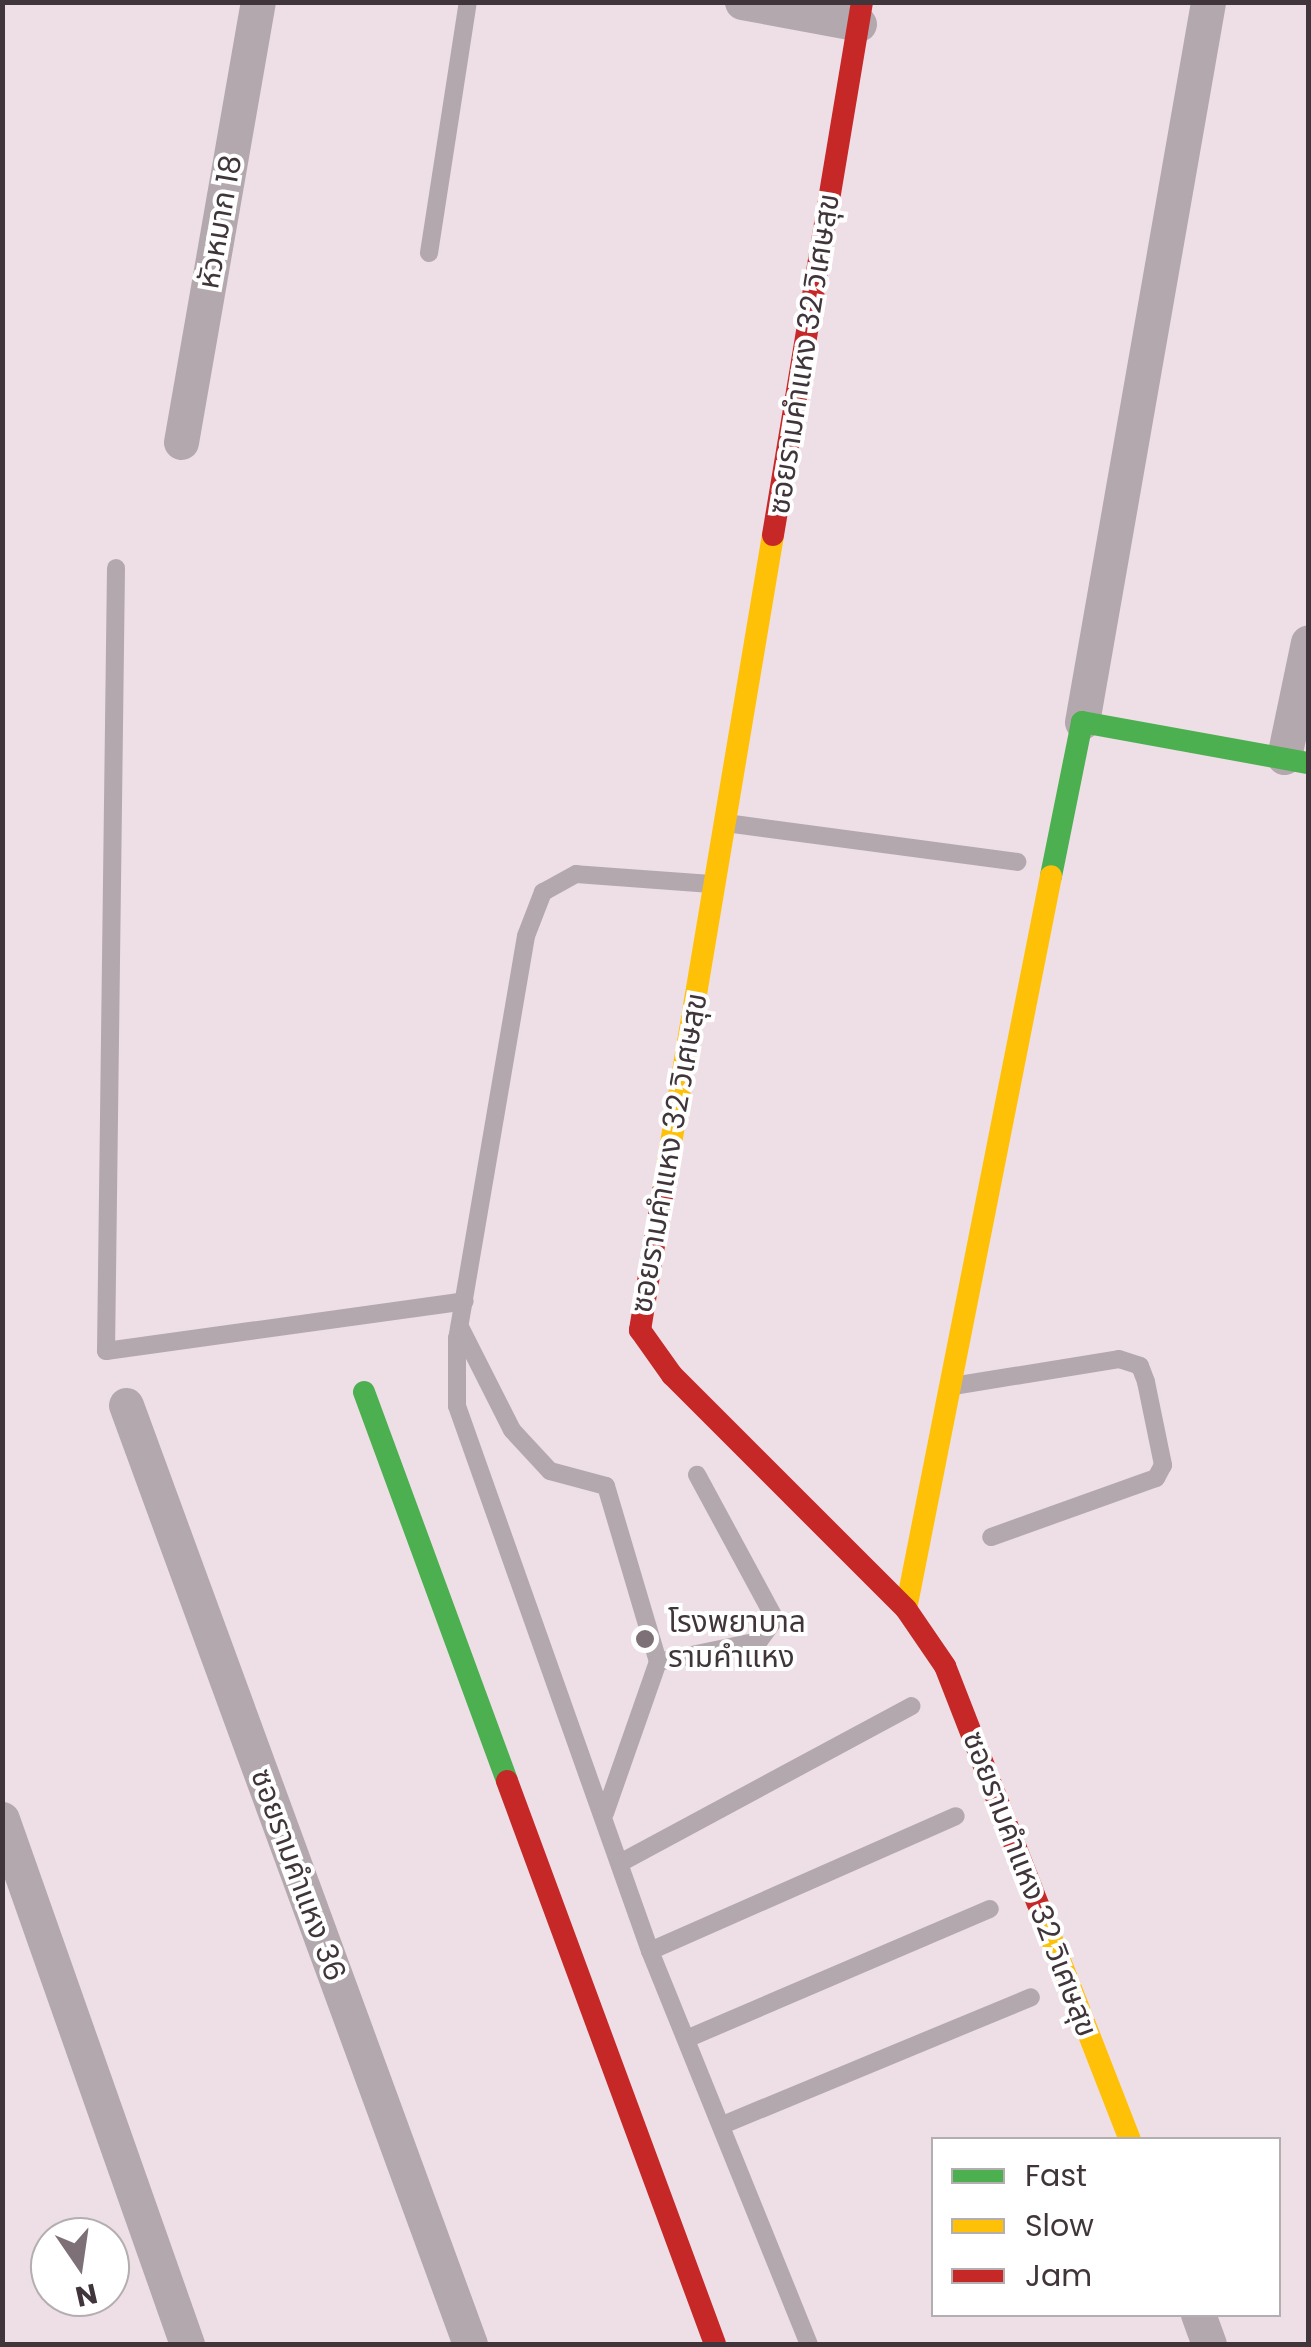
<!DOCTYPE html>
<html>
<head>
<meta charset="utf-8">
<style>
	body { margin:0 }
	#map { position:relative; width:1311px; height:2347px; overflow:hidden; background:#eedee5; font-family:Poppins,"Noto Sans Thai",sans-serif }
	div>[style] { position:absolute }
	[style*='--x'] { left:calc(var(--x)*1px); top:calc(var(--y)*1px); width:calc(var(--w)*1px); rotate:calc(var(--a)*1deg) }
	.lane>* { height:18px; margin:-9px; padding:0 9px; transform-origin:9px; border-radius:9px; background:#b2a8ad }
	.street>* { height:35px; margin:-17.5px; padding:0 17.5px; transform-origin:17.5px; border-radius:17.5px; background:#b2a8ad }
	.fast>* { height:22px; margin:-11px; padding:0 11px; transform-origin:11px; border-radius:11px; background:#4caf50 }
	.slow>* { height:22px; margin:-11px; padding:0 11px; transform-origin:11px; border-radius:11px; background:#ffc107 }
	.jam>* { height:22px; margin:-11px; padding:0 11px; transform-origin:11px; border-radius:11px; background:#c62828 }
	.dots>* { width:28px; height:28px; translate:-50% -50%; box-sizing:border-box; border:5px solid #fff; border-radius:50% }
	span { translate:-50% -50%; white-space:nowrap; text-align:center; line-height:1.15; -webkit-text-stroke:8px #fff; paint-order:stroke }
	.street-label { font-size:30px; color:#40353a }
	.poi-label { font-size:30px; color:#40353a }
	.left { translate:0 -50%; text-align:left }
	.frame { position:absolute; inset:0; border:5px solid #40353a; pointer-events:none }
	.legend { position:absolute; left:931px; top:2137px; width:350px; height:180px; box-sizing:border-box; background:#fff; border:2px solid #b3aeb0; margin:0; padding:12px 18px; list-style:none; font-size:30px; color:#40353a }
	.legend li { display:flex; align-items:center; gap:20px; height:50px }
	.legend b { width:50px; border:2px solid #b3aeb0 }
	.north { position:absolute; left:30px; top:2217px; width:100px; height:100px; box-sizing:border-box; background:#fff; border:2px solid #b3aeb0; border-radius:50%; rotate:167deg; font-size:28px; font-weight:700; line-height:40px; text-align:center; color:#40353a }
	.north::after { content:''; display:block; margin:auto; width:35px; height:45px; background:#7d7076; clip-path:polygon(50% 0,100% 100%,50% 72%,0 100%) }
</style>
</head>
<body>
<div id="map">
	<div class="lane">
		<div style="--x:429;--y:253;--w:254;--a:-81.2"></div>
		<div style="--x:116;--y:568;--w:783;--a:90.73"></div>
		<div style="--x:106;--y:1351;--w:362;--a:-7.9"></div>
		<div style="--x:726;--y:823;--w:294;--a:7.6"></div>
		<div style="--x:711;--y:884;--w:135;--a:-175.8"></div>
		<div style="--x:576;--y:874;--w:38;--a:151"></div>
		<div style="--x:543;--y:892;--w:47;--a:111.1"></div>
		<div style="--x:526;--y:936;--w:408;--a:99.7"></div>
		<div style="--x:457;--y:1338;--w:68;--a:90"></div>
		<div style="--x:457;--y:1406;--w:578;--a:70.5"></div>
		<div style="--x:650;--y:1951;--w:424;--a:68"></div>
		<div style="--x:460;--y:1327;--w:115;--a:63.2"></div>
		<div style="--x:512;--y:1430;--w:56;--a:47.2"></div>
		<div style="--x:550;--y:1471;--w:58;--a:15"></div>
		<div style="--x:606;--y:1486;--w:184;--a:73.5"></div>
		<div style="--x:953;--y:1386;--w:168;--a:-9.2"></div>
		<div style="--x:1119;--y:1359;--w:22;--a:18"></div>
		<div style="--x:1140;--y:1366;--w:17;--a:69"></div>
		<div style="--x:1146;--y:1382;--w:85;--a:78.4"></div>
		<div style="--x:1163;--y:1465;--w:15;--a:118"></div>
		<div style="--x:1156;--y:1478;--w:175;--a:160.3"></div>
		<div style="--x:605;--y:1813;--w:160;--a:-70.7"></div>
		<div style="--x:658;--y:1662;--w:103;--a:-11.7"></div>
		<div style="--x:759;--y:1641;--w:27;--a:-54"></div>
		<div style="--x:775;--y:1619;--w:164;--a:-118.4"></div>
		<div style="--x:620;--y:1863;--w:331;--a:-28.3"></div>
		<div style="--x:650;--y:1951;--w:334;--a:-23.8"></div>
		<div style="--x:691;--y:2037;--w:325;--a:-23.2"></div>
		<div style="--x:725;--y:2124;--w:331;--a:-22.5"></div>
	</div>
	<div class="street">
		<div style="--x:742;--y:2;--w:119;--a:10.6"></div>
		<div style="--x:181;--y:442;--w:447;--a:-80.1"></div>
		<div style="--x:1082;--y:722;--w:731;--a:-80.07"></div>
		<div style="--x:1284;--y:757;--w:117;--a:-78.2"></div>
		<div style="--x:126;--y:1405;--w:1000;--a:69.88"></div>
		<div style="--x:2;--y:1819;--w:557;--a:70.59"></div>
		<div style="--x:1198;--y:2314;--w:32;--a:70"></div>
	</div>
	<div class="fast">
		<div style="--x:1051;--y:876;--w:157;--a:-78.6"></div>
		<div style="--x:1082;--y:722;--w:230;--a:10.3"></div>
		<div style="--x:364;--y:1392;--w:414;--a:69.8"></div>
	</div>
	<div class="slow">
		<div style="--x:663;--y:1191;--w:665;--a:-80.48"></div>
		<div style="--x:906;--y:1609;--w:747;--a:-78.81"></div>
		<div style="--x:1038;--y:1904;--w:253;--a:68.7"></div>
	</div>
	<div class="jam">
		<div style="--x:773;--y:535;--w:540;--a:-80.52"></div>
		<div style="--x:663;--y:1191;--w:141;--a:99.4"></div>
		<div style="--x:640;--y:1330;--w:55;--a:54.6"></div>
		<div style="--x:672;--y:1375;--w:331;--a:45"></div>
		<div style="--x:906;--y:1609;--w:69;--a:55.6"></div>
		<div style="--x:945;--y:1666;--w:256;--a:68.7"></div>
		<div style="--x:507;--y:1781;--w:600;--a:69.72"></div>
	</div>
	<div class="dots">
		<div style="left:645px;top:1639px;background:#7d7076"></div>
	</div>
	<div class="street-label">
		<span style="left:220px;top:222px;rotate:-80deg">หัวหมาก 18</span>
		<span style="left:804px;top:354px;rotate:-81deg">ซอยรามคำแหง 32 วิเศษสุข</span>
		<span style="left:669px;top:1153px;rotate:-80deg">ซอยรามคำแหง 32 วิเศษสุข</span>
		<span style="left:298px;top:1875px;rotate:70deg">ซอยรามคำแหง 36</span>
		<span style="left:1030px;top:1884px;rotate:69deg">ซอยรามคำแหง 32 วิเศษสุข</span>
	</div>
	<div class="poi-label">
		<span class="left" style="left:668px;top:1639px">โรงพยาบาล<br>รามคำแหง</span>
	</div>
	<div class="frame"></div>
	<ul class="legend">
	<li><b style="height:12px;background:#4caf50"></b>Fast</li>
	<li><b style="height:12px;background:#ffc107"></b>Slow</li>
	<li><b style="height:12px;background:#c62828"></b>Jam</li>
	</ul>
	<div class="north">N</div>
</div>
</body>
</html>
